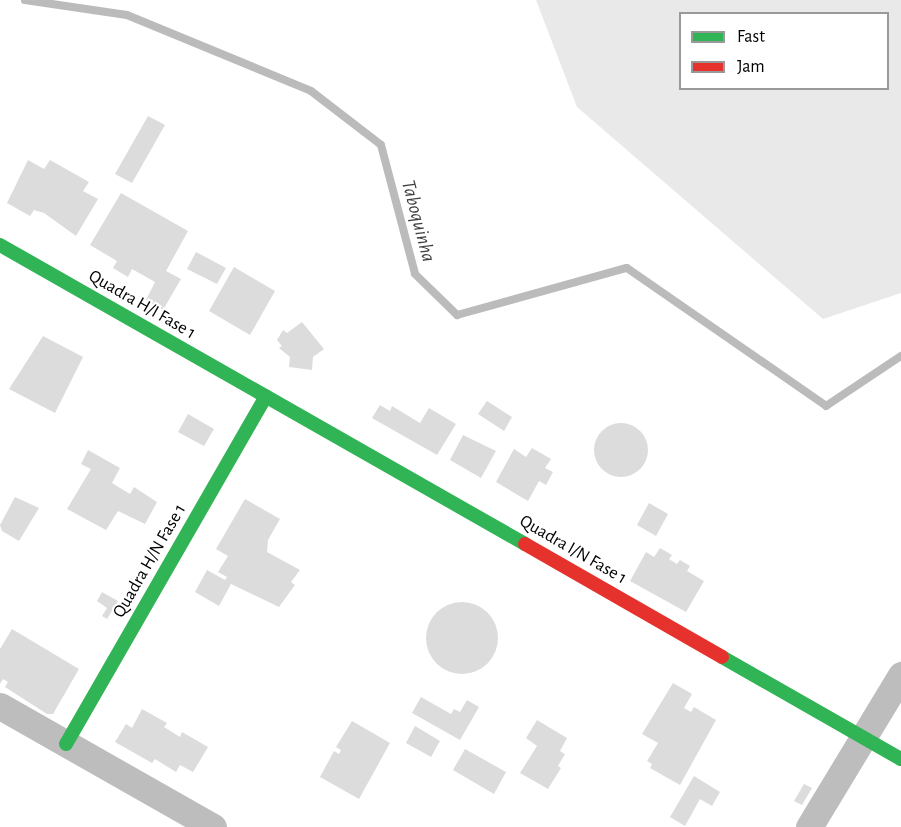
<!DOCTYPE html>
<html>
<head>
<meta charset="utf-8">
<style>
	body { margin:0 }
	#map { position:relative; width:901px; height:827px; overflow:hidden; background:#fff; font-family:"Alegreya Sans",sans-serif }
	div>[style] { position:absolute }
	[style*='--x'] { left:calc(var(--x)*1px); top:calc(var(--y)*1px); width:calc(var(--w)*1px); rotate:calc(var(--a)*1deg) }
	.green>* { inset:0; background:#e9e9e9 }
	.stream>* { height:8px; margin:-4px; padding:0 4px; transform-origin:4px; border-radius:4px; background:#bbb }
	.building>* { inset:0; background:#dcdcdc }
	.round { border-radius:50% }
	.street>* { height:27px; margin:-13.5px; padding:0 13.5px; transform-origin:13.5px; border-radius:13.5px; background:#bdbdbd }
	.fast>* { height:14px; margin:-7px; padding:0 7px; transform-origin:7px; border-radius:7px; background:#30b455 }
	.jam>* { height:14px; margin:-7px; padding:0 7px; transform-origin:7px; border-radius:7px; background:#e5322d }
	span { translate:-50% -50%; white-space:nowrap; text-align:center; line-height:1.15; -webkit-text-stroke:4.5px #fff; paint-order:stroke }
	.street-label { font-size:18px; color:#000 }
	.water-label { font-size:20px; color:#3f3f3f; font-style:italic }
	.legend { position:absolute; left:679px; top:12px; width:210px; height:78px; box-sizing:border-box; background:#fff; border:2px solid #999; margin:0; padding:8px 10px; list-style:none; font-size:18px; color:#000 }
	.legend li { display:flex; align-items:center; gap:12px; height:30px }
	.legend b { width:30px; border:2px solid #999 }
</style>
</head>
<body>
<div id="map">
	<div class="green">
		<div style="clip-path:polygon(evenodd,536px 0,901px 0,901px 293px,823px 319px,577px 107px,536px 0,680px 14px,888px 14px,888px 88px,680px 88px,680px 14px)"></div>
	</div>
	<div class="stream">
		<div style="--x:25;--y:0;--w:103;--a:8.4"></div>
		<div style="--x:127;--y:15;--w:199;--a:22.4"></div>
		<div style="--x:311;--y:91;--w:88;--a:37.6"></div>
		<div style="--x:381;--y:145;--w:133;--a:75.2"></div>
		<div style="--x:415;--y:274;--w:59;--a:44.3"></div>
		<div style="--x:457;--y:315;--w:176;--a:-15.5"></div>
		<div style="--x:627;--y:268;--w:242;--a:34.7"></div>
		<div style="--x:826;--y:406;--w:90;--a:-33.7"></div>
	</div>
	<div class="building">
		<div style="clip-path:polygon(148px 116px,165px 125px,132px 183px,115px 174px)"></div>
		<div style="clip-path:polygon(28px 160px,44px 169px,50px 160px,89px 182px,83px 191px,98px 199px,76px 236px,44px 213px,34px 210px,30px 216px,7px 203px)"></div>
		<div style="clip-path:polygon(121px 193px,188px 231px,166px 271px,181px 279px,163px 310px,146px 300px,155px 282px,132px 269px,128px 277px,113px 268px,117px 261px,90px 245px)"></div>
		<div style="clip-path:polygon(196px 252px,226px 268px,217px 284px,187px 269px)"></div>
		<div style="clip-path:polygon(234px 267px,275px 291px,250px 335px,209px 311px)"></div>
		<div style="clip-path:polygon(302px 322px,324px 349px,313px 357px,312px 370px,289px 367px,290px 357px,279px 348px,282px 346px,277px 340px,283px 330px,287px 333px)"></div>
		<div style="clip-path:polygon(43px 336px,83px 357px,55px 413px,9px 389px)"></div>
		<div style="clip-path:polygon(487px 401px,512px 417px,504px 431px,478px 414px)"></div>
		<div style="clip-path:polygon(380px 405px,390px 411px,392px 406px,420px 423px,429px 408px,456px 424px,437px 455px,372px 418px)"></div>
		<div style="clip-path:polygon(188px 414px,214px 429px,204px 446px,178px 432px)"></div>
		<div class="round" style="left:594px;top:423px;width:54px;height:54px"></div>
		<div style="clip-path:polygon(463px 435px,496px 451px,481px 478px,450px 460px)"></div>
		<div style="clip-path:polygon(532px 448px,551px 459px,545px 468px,553px 472px,546px 485px,539px 481px,528px 501px,496px 482px,514px 449px,526px 457px)"></div>
		<div style="clip-path:polygon(88px 450px,120px 468px,112px 483px,130px 494px,134px 487px,157px 502px,145px 524px,118px 511px,106px 530px,67px 509px,91px 469px,81px 464px)"></div>
		<div style="clip-path:polygon(15px 497px,39px 508px,19px 541px,2px 531px,0 525px)"></div>
		<div style="clip-path:polygon(245px 499px,280px 519px,268px 540px,267px 552px,300px 570px,291px 582px,295px 585px,279px 607px,231px 584px,219px 606px,195px 592px,207px 570px,225px 580px,227px 577px,218px 572px,228px 556px,216px 549px)"></div>
		<div style="clip-path:polygon(649px 503px,668px 514px,656px 536px,637px 525px)"></div>
		<div style="clip-path:polygon(660px 548px,672px 555px,669px 559px,677px 564px,680px 560px,690px 566px,687px 571px,704px 581px,686px 612px,630px 581px,646px 552px,654px 557px)"></div>
		<div style="clip-path:polygon(102px 592px,118px 601px,107px 619px,102px 616px,107px 608px,97px 601px)"></div>
		<div class="round" style="left:426px;top:602px;width:72px;height:72px"></div>
		<div style="clip-path:polygon(12px 629px,79px 669px,53px 714px,47px 714px,5px 687px,8px 682px,3px 679px,0 684px,0 649px)"></div>
		<div style="clip-path:polygon(673px 683px,692px 694px,684px 708px,691px 712px,694px 707px,716px 720px,680px 785px,650px 768px,652px 764px,647px 761px,658px 743px,642px 734px)"></div>
		<div style="clip-path:polygon(421px 697px,451px 714px,454px 709px,460px 712px,467px 700px,479px 707px,460px 740px,412px 713px)"></div>
		<div style="clip-path:polygon(142px 709px,167px 723px,164px 727px,180px 737px,182px 732px,208px 747px,193px 772px,180px 765px,176px 772px,155px 759px,152px 763px,115px 742px,126px 724px,132px 728px)"></div>
		<div style="clip-path:polygon(537px 720px,567px 738px,560px 751px,565px 754px,558px 766px,561px 768px,548px 789px,520px 773px,537px 746px,526px 738px)"></div>
		<div style="clip-path:polygon(352px 721px,390px 743px,359px 799px,320px 777px,334px 751px,339px 754px,341px 750px,336px 747px)"></div>
		<div style="clip-path:polygon(415px 726px,440px 741px,431px 757px,406px 743px)"></div>
		<div style="clip-path:polygon(465px 749px,506px 772px,494px 794px,453px 770px)"></div>
		<div style="clip-path:polygon(694px 776px,720px 792px,712px 806px,700px 799px,685px 826px,670px 817px)"></div>
		<div style="clip-path:polygon(804px 784px,812px 788px,802px 805px,794px 801px)"></div>
	</div>
	<div class="street">
		<div style="--x:0;--y:706;--w:245;--a:29.6"></div>
		<div style="--x:809;--y:827;--w:178;--a:-58.8"></div>
	</div>
	<div class="fast">
		<div style="--x:0;--y:245;--w:604;--a:29.66"></div>
		<div style="--x:722;--y:657;--w:206;--a:29.7"></div>
		<div style="--x:66;--y:744;--w:401;--a:-60.1"></div>
	</div>
	<div class="jam">
		<div style="--x:525;--y:544;--w:227;--a:29.8"></div>
	</div>
	<div class="street-label">
		<span style="left:142px;top:305px;rotate:30deg">Quadra H/I Fase 1</span>
		<span style="left:573px;top:550px;rotate:30deg">Quadra I/N Fase 1</span>
		<span style="left:150px;top:561px;rotate:-60deg">Quadra H/N Fase 1</span>
	</div>
	<div class="water-label">
		<span style="left:418px;top:221px;rotate:75deg">Taboquinha</span>
	</div>
	<ul class="legend">
	<li><b style="height:8px;background:#30b455"></b>Fast</li>
	<li><b style="height:8px;background:#e5322d"></b>Jam</li>
	</ul>
</div>
</body>
</html>
